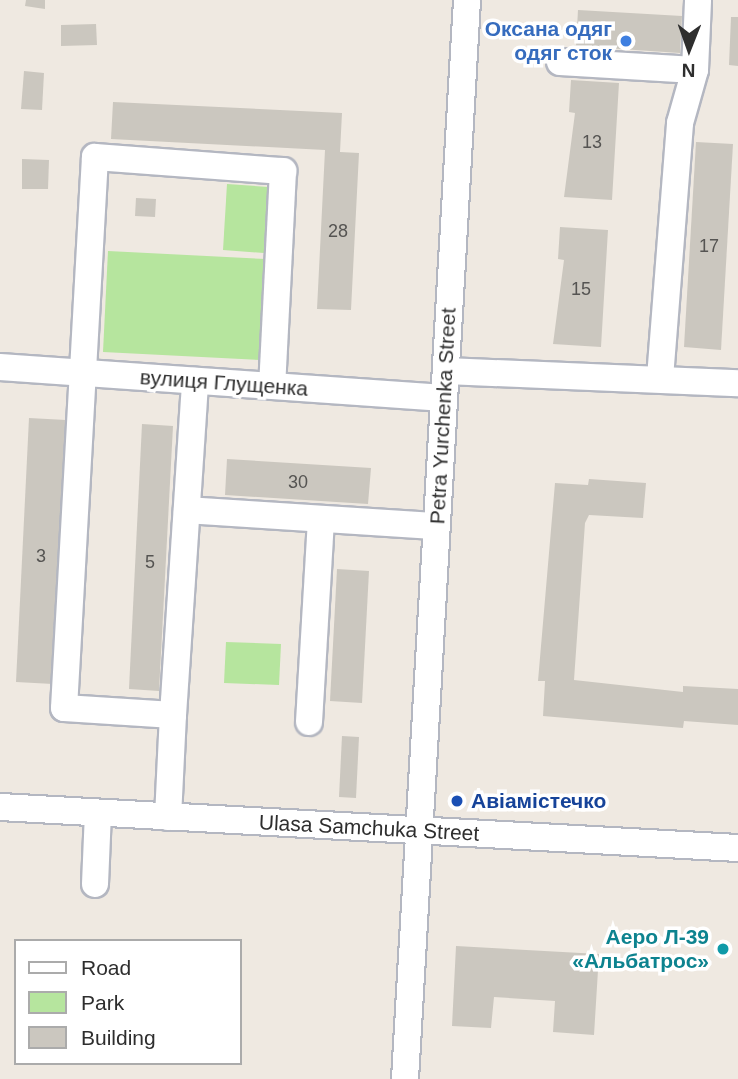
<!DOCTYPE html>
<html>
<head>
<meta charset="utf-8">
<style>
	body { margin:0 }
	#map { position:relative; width:738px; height:1079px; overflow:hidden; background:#efe9e1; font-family:Arial,sans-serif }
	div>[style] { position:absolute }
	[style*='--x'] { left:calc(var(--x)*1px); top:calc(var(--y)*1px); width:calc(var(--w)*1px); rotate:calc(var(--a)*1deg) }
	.green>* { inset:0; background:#b6e59e }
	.building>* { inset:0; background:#cbc7bf }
	.roads { filter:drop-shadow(2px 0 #b4b7c1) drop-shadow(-2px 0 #b4b7c1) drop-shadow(0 2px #b4b7c1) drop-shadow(0 -2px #b4b7c1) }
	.minor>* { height:26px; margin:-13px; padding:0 13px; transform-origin:13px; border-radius:13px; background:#fff }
	.dots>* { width:19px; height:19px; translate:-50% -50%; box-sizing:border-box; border:4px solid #fff; border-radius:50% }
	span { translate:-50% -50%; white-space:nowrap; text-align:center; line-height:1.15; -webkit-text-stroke:7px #fff; paint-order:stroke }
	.number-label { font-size:18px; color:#555452 }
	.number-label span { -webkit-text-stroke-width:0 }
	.shop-label { font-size:21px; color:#366cbe; font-weight:700 }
	.right { translate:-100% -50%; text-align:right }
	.street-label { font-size:21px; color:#2e2e2e }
	.transit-label { font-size:21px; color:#164399; font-weight:700 }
	.left { translate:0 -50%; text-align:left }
	.culture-label { font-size:21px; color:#0d838f; font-weight:700 }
	.legend { position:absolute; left:14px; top:939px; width:228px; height:126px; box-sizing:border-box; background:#fff; border:2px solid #ababab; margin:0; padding:9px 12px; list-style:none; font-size:21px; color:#2e2e2e }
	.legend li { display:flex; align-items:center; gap:14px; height:35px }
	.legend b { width:35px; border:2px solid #ababab }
	.north { position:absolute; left:654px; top:14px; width:70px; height:70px; -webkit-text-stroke:5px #fff; paint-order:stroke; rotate:181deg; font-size:19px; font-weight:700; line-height:28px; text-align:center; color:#2e2e2e }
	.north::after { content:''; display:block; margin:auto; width:24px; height:32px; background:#2e2e2e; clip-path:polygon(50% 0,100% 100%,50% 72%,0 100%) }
</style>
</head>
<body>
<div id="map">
	<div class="green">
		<div style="clip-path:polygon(227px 184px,268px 187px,264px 253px,223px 250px)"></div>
		<div style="clip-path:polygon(108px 251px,266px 259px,261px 360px,103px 352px)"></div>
		<div style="clip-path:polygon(226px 642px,281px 644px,279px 685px,224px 683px)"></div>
	</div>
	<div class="building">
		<div style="clip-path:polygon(26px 0,45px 0,45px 9px,25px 6px)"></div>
		<div style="clip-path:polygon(578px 10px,682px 16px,680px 53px,576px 46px)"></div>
		<div style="clip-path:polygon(731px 17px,738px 17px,738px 66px,729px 65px)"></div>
		<div style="clip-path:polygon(96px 24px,97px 45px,61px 46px,61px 25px)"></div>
		<div style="clip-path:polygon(24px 71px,44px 73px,42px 110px,21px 109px)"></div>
		<div style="clip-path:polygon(571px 80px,619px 83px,612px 200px,564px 197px,575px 113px,569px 112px)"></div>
		<div style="clip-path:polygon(113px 102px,342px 113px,340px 152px,359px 153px,351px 310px,317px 309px,325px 150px,111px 139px)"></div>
		<div style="clip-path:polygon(696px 142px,733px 144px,721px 350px,684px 347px)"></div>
		<div style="clip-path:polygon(22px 159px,49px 160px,48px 189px,22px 189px)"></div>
		<div style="clip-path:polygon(136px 198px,156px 199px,155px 217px,135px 216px)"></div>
		<div style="clip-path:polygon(560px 227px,608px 230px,601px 347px,553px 344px,564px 260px,558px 259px)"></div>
		<div style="clip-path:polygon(29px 418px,66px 420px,53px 684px,16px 682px)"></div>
		<div style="clip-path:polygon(142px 424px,173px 426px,159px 691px,129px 689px)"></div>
		<div style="clip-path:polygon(227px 459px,371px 468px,368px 504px,225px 495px)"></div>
		<div style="clip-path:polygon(589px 479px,646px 483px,643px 518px,589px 515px,585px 523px,574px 680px,683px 692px,683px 686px,738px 689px,738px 725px,684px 721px,683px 728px,543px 716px,545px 681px,538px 681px,555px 483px,588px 485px)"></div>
		<div style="clip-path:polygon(337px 569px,369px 571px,362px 703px,330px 701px)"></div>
		<div style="clip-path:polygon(342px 736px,359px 737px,356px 798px,339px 797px)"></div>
		<div style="clip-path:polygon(456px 946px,599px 954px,594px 1035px,553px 1032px,555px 1001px,494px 997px,491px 1028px,452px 1026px)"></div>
	</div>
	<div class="roads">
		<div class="minor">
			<div style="--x:560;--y:62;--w:135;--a:3.4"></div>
			<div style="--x:695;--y:70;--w:70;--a:-87.5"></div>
			<div style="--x:0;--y:367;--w:445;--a:4"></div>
			<div style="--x:446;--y:371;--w:292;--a:2.4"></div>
			<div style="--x:660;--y:378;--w:256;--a:-85.5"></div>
			<div style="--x:680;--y:123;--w:55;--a:-74.2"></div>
			<div style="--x:187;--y:510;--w:250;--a:3.7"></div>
			<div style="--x:173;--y:715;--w:335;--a:-86.2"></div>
			<div style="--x:309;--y:722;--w:203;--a:-86.6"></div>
			<div style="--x:0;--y:807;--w:739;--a:3.18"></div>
			<div style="--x:168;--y:817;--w:102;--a:-87.2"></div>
			<div style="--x:173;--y:715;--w:109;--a:-176.3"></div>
			<div style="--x:64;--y:708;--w:552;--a:-86.78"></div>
			<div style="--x:95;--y:157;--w:189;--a:4.3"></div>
			<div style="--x:283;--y:171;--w:215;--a:92.9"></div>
			<div style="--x:95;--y:884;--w:71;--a:-87.6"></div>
			<div style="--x:405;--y:1079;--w:1081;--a:-86.71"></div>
		</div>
	</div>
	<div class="dots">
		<div style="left:626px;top:41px;background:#3f7fe0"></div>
		<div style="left:457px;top:801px;background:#1a4fb4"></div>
		<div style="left:723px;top:949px;background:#0f9aa8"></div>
	</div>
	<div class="number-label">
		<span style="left:592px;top:142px">13</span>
		<span style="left:338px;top:231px">28</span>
		<span style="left:709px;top:246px">17</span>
		<span style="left:581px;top:289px">15</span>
		<span style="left:298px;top:482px">30</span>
		<span style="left:41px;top:556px">3</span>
		<span style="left:150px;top:562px">5</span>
	</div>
	<div class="shop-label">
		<span class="right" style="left:612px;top:41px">Оксана одяг<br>одяг сток</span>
	</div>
	<div class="street-label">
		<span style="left:224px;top:383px;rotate:4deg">вулиця Глущенка</span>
		<span style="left:443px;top:416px;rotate:-87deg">Petra Yurchenka Street</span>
		<span style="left:369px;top:828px;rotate:3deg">Ulasa Samchuka Street</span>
	</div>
	<div class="transit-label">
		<span class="left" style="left:471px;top:801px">Авіамістечко</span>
	</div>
	<div class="culture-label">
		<span class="right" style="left:709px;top:949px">Аеро Л-39<br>«Альбатрос»</span>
	</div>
	<ul class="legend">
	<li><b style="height:9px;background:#fff"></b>Road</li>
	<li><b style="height:19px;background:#b6e59e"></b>Park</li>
	<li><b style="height:19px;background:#cbc7bf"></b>Building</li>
	</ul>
	<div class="north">N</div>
</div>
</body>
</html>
